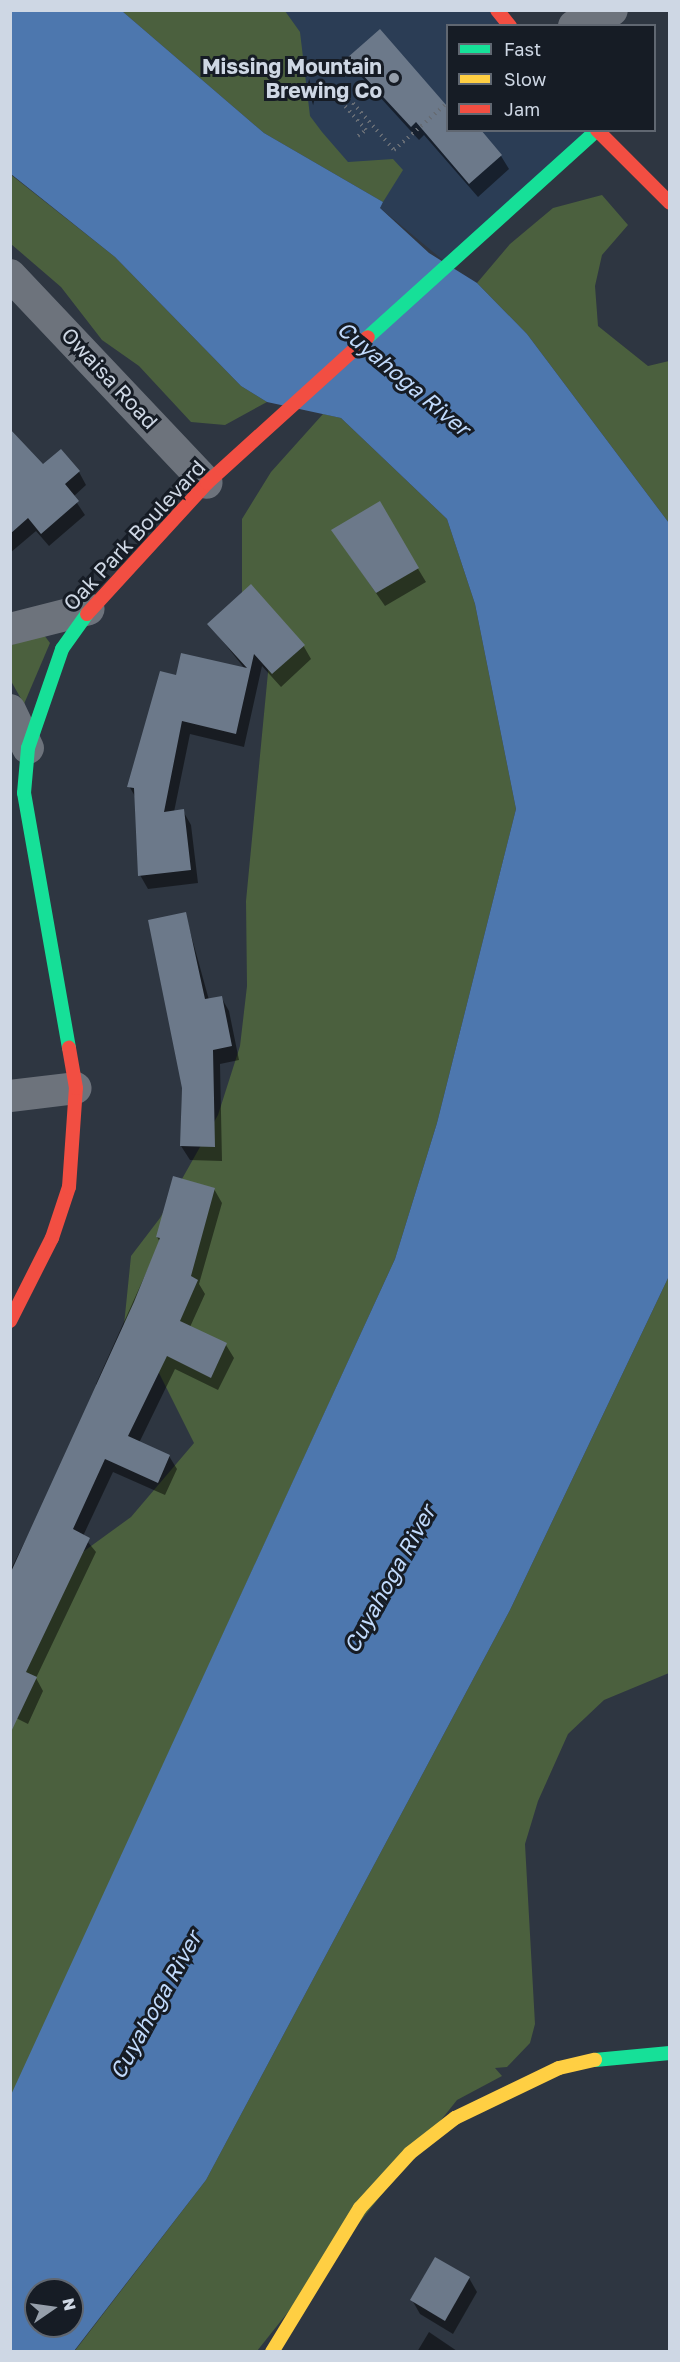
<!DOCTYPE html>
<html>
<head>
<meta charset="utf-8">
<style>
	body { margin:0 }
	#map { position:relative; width:680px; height:2362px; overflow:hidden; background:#2e3641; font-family:"Golos Text",sans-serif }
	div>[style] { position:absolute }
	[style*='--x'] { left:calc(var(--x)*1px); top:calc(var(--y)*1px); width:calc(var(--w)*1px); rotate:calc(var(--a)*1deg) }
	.built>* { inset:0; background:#2b3d55 }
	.green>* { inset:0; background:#4b603e }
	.water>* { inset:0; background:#4d77ae }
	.shadow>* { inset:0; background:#0007 }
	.building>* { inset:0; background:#6c798a }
	.path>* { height:4px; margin-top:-2px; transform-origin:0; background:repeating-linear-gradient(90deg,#666c74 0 1.5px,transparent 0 6px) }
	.street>* { height:32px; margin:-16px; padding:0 16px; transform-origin:16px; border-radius:16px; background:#6d737c }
	.fast>* { height:14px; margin:-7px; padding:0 7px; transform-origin:7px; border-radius:7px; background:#16e098 }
	.slow>* { height:14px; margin:-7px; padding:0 7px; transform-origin:7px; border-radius:7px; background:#ffcf43 }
	.jam>* { height:14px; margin:-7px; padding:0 7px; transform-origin:7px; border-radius:7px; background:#f24e42 }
	.dots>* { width:16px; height:16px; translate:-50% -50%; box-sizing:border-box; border:3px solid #161c25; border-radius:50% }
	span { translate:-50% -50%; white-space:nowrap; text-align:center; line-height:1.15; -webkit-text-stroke:6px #161c25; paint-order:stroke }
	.poi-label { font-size:21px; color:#ced7e4; font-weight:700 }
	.right { translate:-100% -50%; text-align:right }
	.street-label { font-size:21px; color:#ced7e4 }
	.water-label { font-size:22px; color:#c1dafc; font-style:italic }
	.frame { position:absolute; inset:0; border:12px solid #ced7e4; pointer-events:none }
	.legend { position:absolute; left:446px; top:24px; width:210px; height:108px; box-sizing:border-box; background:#161c25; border:2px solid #606771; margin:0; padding:8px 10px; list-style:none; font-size:18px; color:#ced7e4 }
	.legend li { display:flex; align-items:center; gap:12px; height:30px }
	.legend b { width:30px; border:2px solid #606771 }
	.north { position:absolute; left:24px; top:2278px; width:60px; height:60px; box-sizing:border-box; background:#161c25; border:2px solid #606771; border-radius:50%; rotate:77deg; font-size:16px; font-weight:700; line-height:24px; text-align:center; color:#ced7e4 }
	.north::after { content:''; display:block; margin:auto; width:21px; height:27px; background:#969fab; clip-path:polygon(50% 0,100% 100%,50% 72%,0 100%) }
</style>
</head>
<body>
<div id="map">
	<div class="built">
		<div style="clip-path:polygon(122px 11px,497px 11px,510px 25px,448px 26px,448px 130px,597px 131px,450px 266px,380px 208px,383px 202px,264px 133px)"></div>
	</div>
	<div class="green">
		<div style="clip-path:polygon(122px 11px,285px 11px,300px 32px,310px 116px,322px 132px,348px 162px,393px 159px,403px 170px,383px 202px,264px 133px)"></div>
		<div style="clip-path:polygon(10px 174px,115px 257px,241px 386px,267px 402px,225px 425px,191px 422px,139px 366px,102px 340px,61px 287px,11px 244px)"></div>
		<div style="clip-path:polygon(602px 195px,628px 225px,602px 255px,595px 286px,598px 326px,648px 366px,669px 361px,669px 523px,527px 334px,477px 283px,510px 244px,553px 208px)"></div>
		<div style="clip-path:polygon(323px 414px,341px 418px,447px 519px,475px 604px,516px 809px,437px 1123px,395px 1259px,11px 2097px,11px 1709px,47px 1578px,131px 1517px,194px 1443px,152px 1359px,124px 1325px,131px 1256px,160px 1218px,218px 1115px,240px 1046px,247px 986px,246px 901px,269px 662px,242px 604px,242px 519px,271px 472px)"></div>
		<div style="clip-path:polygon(44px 635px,50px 643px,24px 704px,11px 681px,11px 645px)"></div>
		<div style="clip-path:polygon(669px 1276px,669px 1673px,604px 1700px,568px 1734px,538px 1801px,525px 1844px,535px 2024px,530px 2043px,507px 2067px,495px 2068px,502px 2076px,457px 2100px,257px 2351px,74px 2352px,206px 2180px,510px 1610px)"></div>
	</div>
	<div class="water">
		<div style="clip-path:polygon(evenodd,11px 11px,122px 11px,264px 133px,383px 202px,380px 208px,429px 253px,477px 283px,527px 334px,669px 523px,669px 1276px,510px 1610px,206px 2180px,74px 2351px,11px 2351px,10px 2097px,395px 1259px,437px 1123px,516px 809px,475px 604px,447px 519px,341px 418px,267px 402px,241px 386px,115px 257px,11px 174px,11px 11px,36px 2290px,72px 2290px,72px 2326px,36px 2326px,36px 2290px)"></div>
	</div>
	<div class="shadow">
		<div style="clip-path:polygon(380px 31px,448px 109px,448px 130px,501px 156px,509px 169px,478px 197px,424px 135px,419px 140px,357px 72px,349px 58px)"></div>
		<div style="clip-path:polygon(10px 429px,43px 466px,79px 472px,86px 485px,73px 497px,85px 515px,49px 546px,36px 531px,10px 553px)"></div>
		<div style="clip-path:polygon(379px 504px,426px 582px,385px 606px,333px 531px)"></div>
		<div style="clip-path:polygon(209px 624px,303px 645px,311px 659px,281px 687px,262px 666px,244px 747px,190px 734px,174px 812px,183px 811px,191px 825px,198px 883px,148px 889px,140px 875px,136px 798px,129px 786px,177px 676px,245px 669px)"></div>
		<div style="clip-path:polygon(185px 913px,209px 1000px,221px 997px,229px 1011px,239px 1060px,220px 1064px,222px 1161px,190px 1160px,181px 1146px)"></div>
		<div style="clip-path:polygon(214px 1189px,222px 1203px,199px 1284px,205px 1294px,190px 1327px,226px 1345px,234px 1358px,218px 1390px,175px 1369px,139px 1443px,169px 1456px,177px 1469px,165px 1495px,113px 1472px,83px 1536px,96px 1552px,36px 1678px,43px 1691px,28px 1724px,10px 1715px,10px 1571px,95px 1402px,96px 1384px,160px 1242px,157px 1237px)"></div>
		<div style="clip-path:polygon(469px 2278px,477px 2292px,453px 2334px,420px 2314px,412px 2300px)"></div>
		<div style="clip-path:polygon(429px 2332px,457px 2351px,458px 2352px,417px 2352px)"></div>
	</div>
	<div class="building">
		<div style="clip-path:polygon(380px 29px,447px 106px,447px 130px,481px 130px,502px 155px,469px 184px,416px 122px,411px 127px,347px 58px)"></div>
		<div style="clip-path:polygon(10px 429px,43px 464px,61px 449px,80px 471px,65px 484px,79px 501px,41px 534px,28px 518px,10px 534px)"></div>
		<div style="clip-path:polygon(380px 501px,419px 568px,376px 593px,331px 530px)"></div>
		<div style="clip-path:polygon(251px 584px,305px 645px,272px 674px,254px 654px,236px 734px,182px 721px,164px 812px,184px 809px,191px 870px,138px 876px,134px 788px,127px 787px,160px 671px,176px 675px,181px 653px,247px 668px,207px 624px)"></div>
		<div style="clip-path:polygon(186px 912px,205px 999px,222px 996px,232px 1046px,213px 1050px,215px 1147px,180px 1146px,182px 1088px,148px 920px)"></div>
		<div style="clip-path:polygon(173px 1176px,215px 1188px,191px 1276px,198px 1280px,180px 1321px,227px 1343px,211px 1378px,167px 1356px,128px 1436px,170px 1455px,158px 1483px,105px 1459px,73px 1529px,90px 1538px,26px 1672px,37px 1677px,10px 1734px,10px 1574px,134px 1302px,160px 1238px,156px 1237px)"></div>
		<div style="clip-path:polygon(435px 2257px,470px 2277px,445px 2321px,410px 2300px)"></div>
	</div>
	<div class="path">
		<div style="--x:358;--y:136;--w:10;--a:-37"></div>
		<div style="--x:366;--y:130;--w:43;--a:-131.2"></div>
		<div style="--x:338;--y:98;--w:8;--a:-30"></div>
		<div style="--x:345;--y:94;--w:74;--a:48.8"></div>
		<div style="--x:394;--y:150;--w:69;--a:-41.5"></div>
	</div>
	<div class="street">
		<div style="--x:574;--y:26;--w:41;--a:-22.8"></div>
		<div style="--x:10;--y:275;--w:286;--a:46.6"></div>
		<div style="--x:10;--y:629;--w:81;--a:-14.2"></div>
		<div style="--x:10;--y:710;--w:42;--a:64.7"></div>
		<div style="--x:10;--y:1096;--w:66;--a:-6.9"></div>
	</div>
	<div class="fast">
		<div style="--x:368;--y:337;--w:309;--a:-42.1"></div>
		<div style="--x:69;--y:1048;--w:259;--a:-100"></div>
		<div style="--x:24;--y:793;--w:45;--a:-84.9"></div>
		<div style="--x:28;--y:748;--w:105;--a:-71"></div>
		<div style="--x:62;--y:649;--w:43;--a:-54.5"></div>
		<div style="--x:595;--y:2060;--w:75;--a:-5.3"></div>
	</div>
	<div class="slow">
		<div style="--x:272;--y:2352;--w:169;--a:-58.6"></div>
		<div style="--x:360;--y:2208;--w:74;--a:-47.7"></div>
		<div style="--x:410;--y:2153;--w:57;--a:-37.9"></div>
		<div style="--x:455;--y:2118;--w:115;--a:-25.7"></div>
		<div style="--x:559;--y:2068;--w:37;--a:-13"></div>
	</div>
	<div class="jam">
		<div style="--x:497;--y:10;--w:21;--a:51"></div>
		<div style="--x:597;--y:130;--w:103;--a:45"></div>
		<div style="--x:87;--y:614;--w:178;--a:-47.5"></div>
		<div style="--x:207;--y:483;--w:217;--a:-42.2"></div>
		<div style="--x:10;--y:1321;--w:93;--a:-63.2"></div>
		<div style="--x:52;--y:1238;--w:54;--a:-71.6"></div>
		<div style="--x:69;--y:1187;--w:99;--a:-86"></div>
		<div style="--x:76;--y:1088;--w:41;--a:-99.9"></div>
	</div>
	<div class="dots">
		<div style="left:394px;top:78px;background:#969fab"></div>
	</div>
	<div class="poi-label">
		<span class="right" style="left:382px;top:78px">Missing Mountain<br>Brewing Co</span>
	</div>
	<div class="street-label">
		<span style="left:110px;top:378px;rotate:47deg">Owaisa Road</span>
		<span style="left:134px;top:535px;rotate:-47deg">Oak Park Boulevard</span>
	</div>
	<div class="water-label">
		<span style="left:404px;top:378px;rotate:40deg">Cuyahoga River</span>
		<span style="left:389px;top:1579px;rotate:-61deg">Cuyahoga River</span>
		<span style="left:155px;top:2005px;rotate:-61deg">Cuyahoga River</span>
	</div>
	<div class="frame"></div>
	<ul class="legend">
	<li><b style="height:8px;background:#16e098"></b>Fast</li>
	<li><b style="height:8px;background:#ffcf43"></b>Slow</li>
	<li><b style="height:8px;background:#f24e42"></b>Jam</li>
	</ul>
	<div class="north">N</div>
</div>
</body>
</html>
